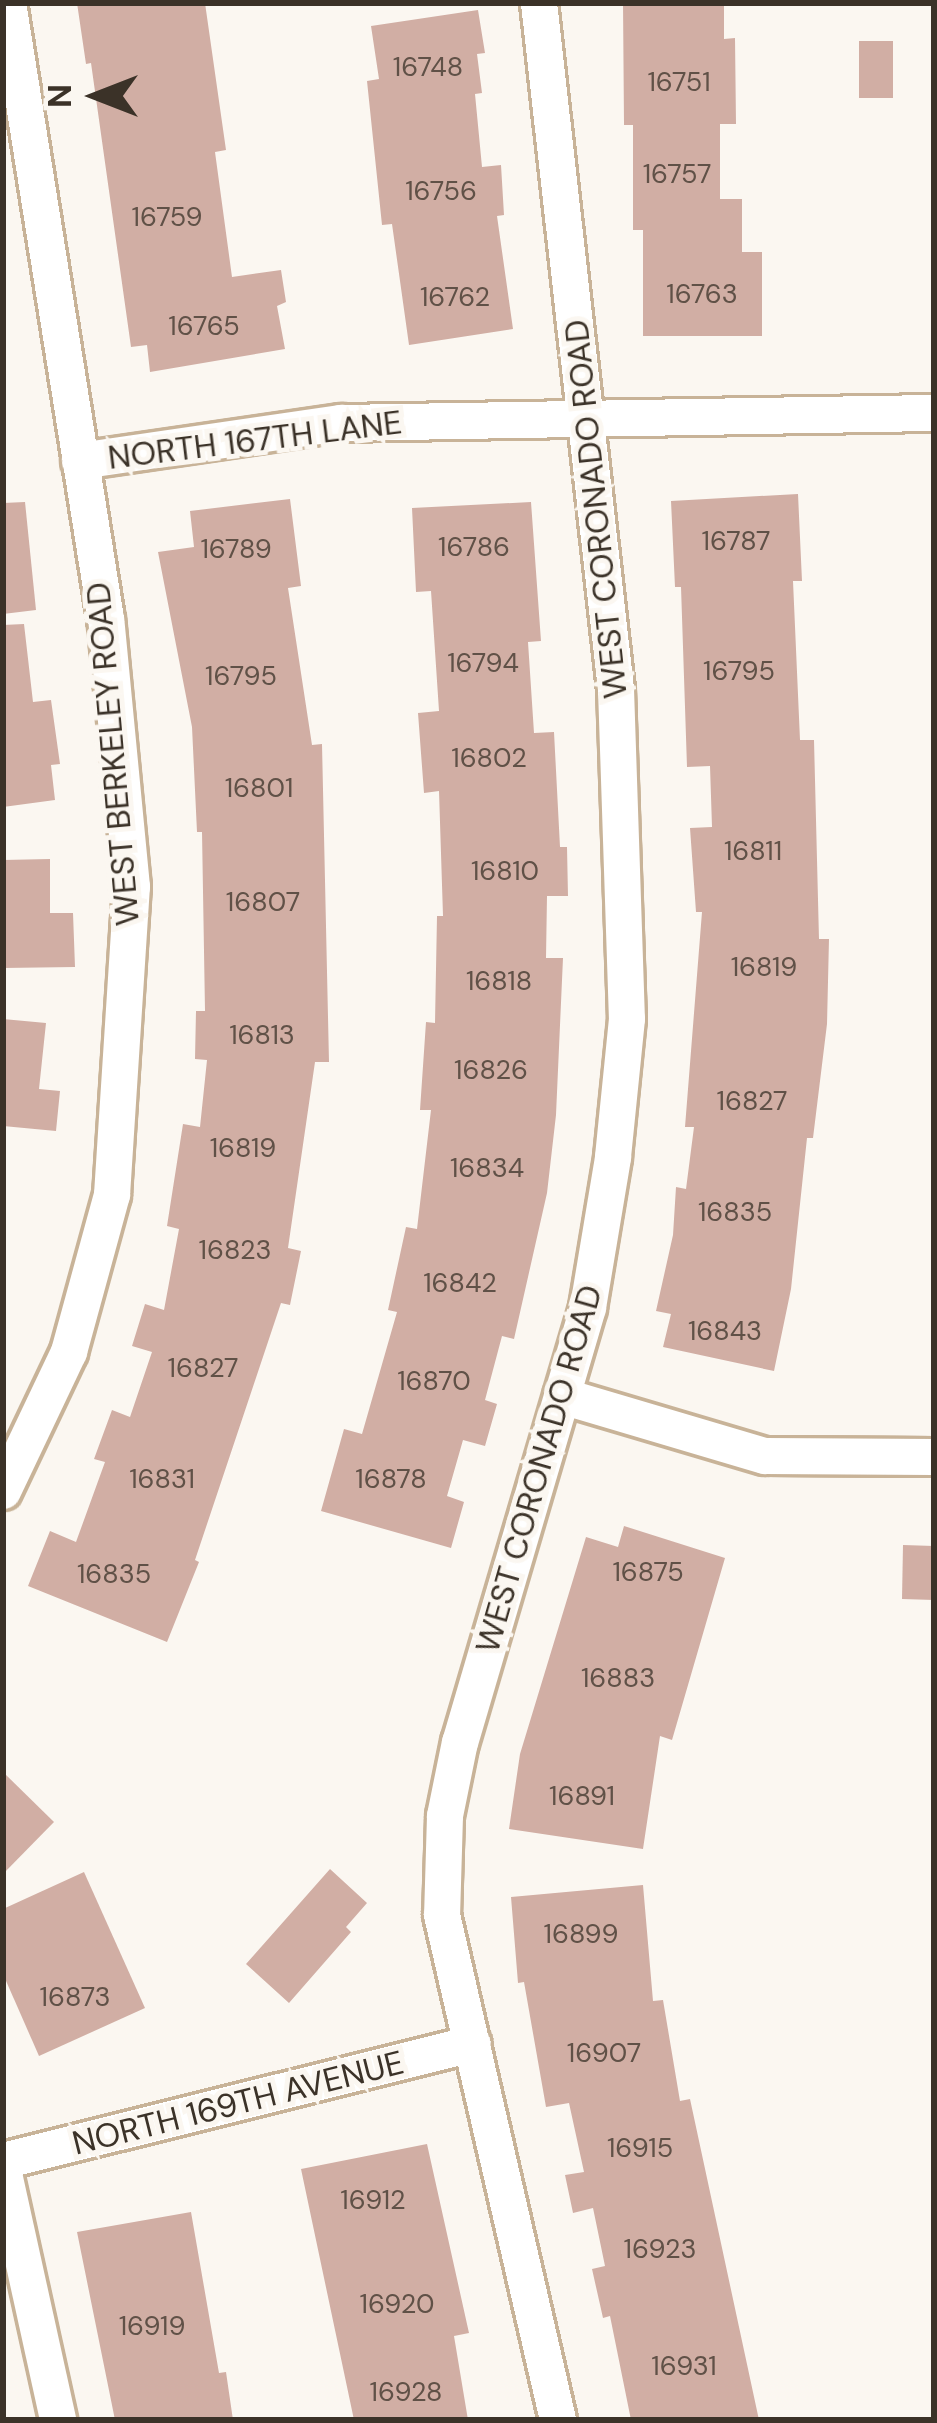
<!DOCTYPE html>
<html>
<head>
<meta charset="utf-8">
<style>
	body { margin:0 }
	#map { position:relative; width:937px; height:2423px; overflow:hidden; background:#fbf7f1; font-family:"DM Sans",sans-serif }
	div>[style] { position:absolute }
	[style*='--x'] { left:calc(var(--x)*1px); top:calc(var(--y)*1px); width:calc(var(--w)*1px); rotate:calc(var(--a)*1deg) }
	.building>* { inset:0; background:#d1aea4 }
	.roads { filter:drop-shadow(3px 0 #c8b398) drop-shadow(-3px 0 #c8b398) drop-shadow(0 3px #c8b398) drop-shadow(0 -3px #c8b398) }
	.minor>* { height:36px; margin:-18px; padding:0 18px; transform-origin:18px; border-radius:18px; background:#fff }
	span { translate:-50% -50%; white-space:nowrap; text-align:center; line-height:1.15; -webkit-text-stroke:10px #fbf7f1; paint-order:stroke }
	.number-label { font-size:27px; color:#605147 }
	.number-label span { -webkit-text-stroke-width:0 }
	.street-label { font-size:33px; color:#3b3228 }
	.frame { position:absolute; inset:0; border:6px solid #3b3228; pointer-events:none }
	.north { position:absolute; left:36px; top:36px; width:120px; height:120px; -webkit-text-stroke:9px #fbf7f1; paint-order:stroke; rotate:270deg; font-size:33px; font-weight:700; line-height:48px; text-align:center; color:#3b3228 }
	.north::after { content:''; display:block; margin:auto; width:42px; height:54px; background:#3b3228; clip-path:polygon(50% 0,100% 100%,50% 72%,0 100%) }
</style>
</head>
<body>
<div id="map">
	<div class="building">
		<div style="clip-path:polygon(77px 3px,205px 3px,226px 150px,215px 152px,232px 277px,281px 270px,286px 302px,277px 306px,285px 349px,150px 372px,147px 345px,131px 347px,91px 63px,86px 64px)"></div>
		<div style="clip-path:polygon(623px 3px,724px 3px,724px 39px,735px 38px,736px 124px,720px 124px,720px 199px,742px 199px,742px 252px,762px 252px,762px 336px,643px 336px,643px 230px,633px 230px,633px 125px,624px 125px)"></div>
		<div style="clip-path:polygon(478px 10px,485px 53px,477px 54px,482px 93px,475px 94px,482px 167px,501px 165px,504px 215px,497px 216px,513px 329px,409px 345px,392px 224px,382px 225px,367px 81px,379px 79px,371px 26px)"></div>
		<div style="clip-path:polygon(859px 41px,893px 41px,893px 98px,859px 98px)"></div>
		<div style="clip-path:polygon(798px 494px,802px 581px,793px 581px,800px 740px,814px 740px,819px 939px,829px 939px,827px 1024px,813px 1138px,807px 1138px,791px 1289px,774px 1371px,663px 1347px,671px 1314px,656px 1311px,673px 1235px,676px 1187px,686px 1189px,694px 1127px,685px 1127px,702px 912px,696px 912px,690px 828px,712px 827px,710px 766px,687px 767px,681px 587px,675px 587px,671px 501px)"></div>
		<div style="clip-path:polygon(290px 499px,301px 586px,288px 588px,312px 745px,322px 744px,329px 1062px,315px 1062px,288px 1248px,301px 1251px,290px 1305px,281px 1303px,195px 1560px,199px 1562px,167px 1642px,28px 1586px,50px 1531px,76px 1542px,105px 1462px,94px 1459px,112px 1410px,130px 1417px,152px 1352px,132px 1346px,145px 1304px,164px 1310px,179px 1229px,167px 1226px,183px 1124px,200px 1127px,207px 1060px,195px 1059px,196px 1011px,205px 1011px,202px 832px,197px 832px,192px 727px,158px 552px,194px 547px,190px 511px)"></div>
		<div style="clip-path:polygon(25px 502px,36px 610px,3px 614px,3px 503px)"></div>
		<div style="clip-path:polygon(531px 502px,541px 641px,528px 642px,534px 733px,554px 732px,560px 847px,567px 847px,568px 896px,547px 896px,546px 958px,563px 958px,556px 1115px,547px 1193px,514px 1339px,502px 1336px,485px 1400px,497px 1404px,485px 1446px,463px 1440px,447px 1496px,464px 1502px,451px 1548px,321px 1511px,344px 1429px,362px 1434px,397px 1312px,388px 1310px,406px 1227px,417px 1229px,431px 1110px,420px 1110px,426px 1022px,435px 1023px,437px 916px,443px 916px,439px 791px,424px 793px,418px 713px,439px 711px,431px 591px,416px 592px,412px 508px)"></div>
		<div style="clip-path:polygon(24px 624px,33px 702px,51px 700px,60px 764px,51px 765px,55px 800px,3px 807px,3px 625px)"></div>
		<div style="clip-path:polygon(50px 859px,50px 913px,73px 913px,75px 967px,3px 968px,3px 860px)"></div>
		<div style="clip-path:polygon(3px 1019px,46px 1023px,39px 1089px,60px 1091px,56px 1131px,3px 1126px)"></div>
		<div style="clip-path:polygon(624px 1526px,725px 1558px,672px 1740px,660px 1736px,643px 1849px,509px 1829px,520px 1754px,586px 1537px,618px 1547px)"></div>
		<div style="clip-path:polygon(903px 1545px,934px 1546px,934px 1600px,902px 1599px)"></div>
		<div style="clip-path:polygon(3px 1772px,54px 1822px,3px 1874px)"></div>
		<div style="clip-path:polygon(330px 1869px,367px 1903px,346px 1927px,351px 1932px,289px 2003px,246px 1964px)"></div>
		<div style="clip-path:polygon(84px 1872px,145px 2008px,39px 2056px,3px 1974px,3px 1909px)"></div>
		<div style="clip-path:polygon(643px 1885px,653px 2001px,663px 2000px,680px 2101px,690px 2099px,759px 2420px,631px 2420px,610px 2316px,603px 2318px,592px 2269px,605px 2266px,593px 2208px,573px 2213px,565px 2175px,584px 2172px,569px 2103px,546px 2107px,524px 1982px,518px 1983px,511px 1897px)"></div>
		<div style="clip-path:polygon(427px 2144px,469px 2333px,454px 2336px,468px 2420px,354px 2420px,301px 2169px)"></div>
		<div style="clip-path:polygon(191px 2212px,219px 2373px,226px 2372px,233px 2420px,115px 2420px,77px 2232px)"></div>
	</div>
	<div class="roads">
		<div class="minor">
			<div style="--x:539;--y:3;--w:690;--a:83.6"></div>
			<div style="--x:616;--y:689;--w:330;--a:88.1"></div>
			<div style="--x:627;--y:1019;--w:140;--a:95.8"></div>
			<div style="--x:613;--y:1158;--w:152;--a:99.5"></div>
			<div style="--x:588;--y:1308;--w:452;--a:106.4"></div>
			<div style="--x:460;--y:1742;--w:76;--a:101.5"></div>
			<div style="--x:445;--y:1816;--w:99;--a:91.7"></div>
			<div style="--x:442;--y:1915;--w:518;--a:77.06"></div>
			<div style="--x:80;--y:461;--w:264;--a:-8.3"></div>
			<div style="--x:341;--y:423;--w:593;--a:-0.97"></div>
			<div style="--x:562;--y:1396;--w:212;--a:16.5"></div>
			<div style="--x:765;--y:1456;--w:169;--a:0.3"></div>
			<div style="--x:3;--y:1491;--w:154;--a:-64.6"></div>
			<div style="--x:69;--y:1352;--w:163;--a:-74.7"></div>
			<div style="--x:112;--y:1195;--w:309;--a:-86.3"></div>
			<div style="--x:132;--y:887;--w:269;--a:-95.5"></div>
			<div style="--x:106;--y:619;--w:624;--a:-99.04"></div>
			<div style="--x:3;--y:2161;--w:484;--a:-14"></div>
			<div style="--x:3;--y:2169;--w:257;--a:77.6"></div>
		</div>
	</div>
	<div class="number-label">
		<span style="left:428px;top:67px">16748</span>
		<span style="left:679px;top:82px">16751</span>
		<span style="left:677px;top:174px">16757</span>
		<span style="left:441px;top:191px">16756</span>
		<span style="left:167px;top:217px">16759</span>
		<span style="left:702px;top:294px">16763</span>
		<span style="left:455px;top:297px">16762</span>
		<span style="left:204px;top:326px">16765</span>
		<span style="left:736px;top:541px">16787</span>
		<span style="left:474px;top:547px">16786</span>
		<span style="left:236px;top:549px">16789</span>
		<span style="left:483px;top:663px">16794</span>
		<span style="left:739px;top:671px">16795</span>
		<span style="left:241px;top:676px">16795</span>
		<span style="left:489px;top:758px">16802</span>
		<span style="left:259px;top:788px">16801</span>
		<span style="left:753px;top:851px">16811</span>
		<span style="left:505px;top:871px">16810</span>
		<span style="left:263px;top:902px">16807</span>
		<span style="left:764px;top:967px">16819</span>
		<span style="left:499px;top:981px">16818</span>
		<span style="left:262px;top:1035px">16813</span>
		<span style="left:491px;top:1070px">16826</span>
		<span style="left:752px;top:1101px">16827</span>
		<span style="left:243px;top:1148px">16819</span>
		<span style="left:487px;top:1168px">16834</span>
		<span style="left:735px;top:1212px">16835</span>
		<span style="left:235px;top:1250px">16823</span>
		<span style="left:460px;top:1283px">16842</span>
		<span style="left:725px;top:1331px">16843</span>
		<span style="left:203px;top:1368px">16827</span>
		<span style="left:434px;top:1381px">16870</span>
		<span style="left:162px;top:1479px">16831</span>
		<span style="left:391px;top:1479px">16878</span>
		<span style="left:648px;top:1572px">16875</span>
		<span style="left:114px;top:1574px">16835</span>
		<span style="left:618px;top:1678px">16883</span>
		<span style="left:582px;top:1796px">16891</span>
		<span style="left:581px;top:1934px">16899</span>
		<span style="left:75px;top:1997px">16873</span>
		<span style="left:604px;top:2053px">16907</span>
		<span style="left:640px;top:2148px">16915</span>
		<span style="left:373px;top:2200px">16912</span>
		<span style="left:660px;top:2249px">16923</span>
		<span style="left:397px;top:2304px">16920</span>
		<span style="left:152px;top:2326px">16919</span>
		<span style="left:684px;top:2366px">16931</span>
		<span style="left:406px;top:2392px">16928</span>
	</div>
	<div class="street-label">
		<span style="left:255px;top:440px;rotate:-7deg">NORTH 167TH LANE</span>
		<span style="left:596px;top:509px;rotate:-96deg">WEST CORONADO ROAD</span>
		<span style="left:113px;top:754px;rotate:-95deg">WEST BERKELEY ROAD</span>
		<span style="left:539px;top:1469px;rotate:-74deg">WEST CORONADO ROAD</span>
		<span style="left:238px;top:2103px;rotate:-14deg">NORTH 169TH AVENUE</span>
	</div>
	<div class="frame"></div>
	<div class="north">N</div>
</div>
</body>
</html>
